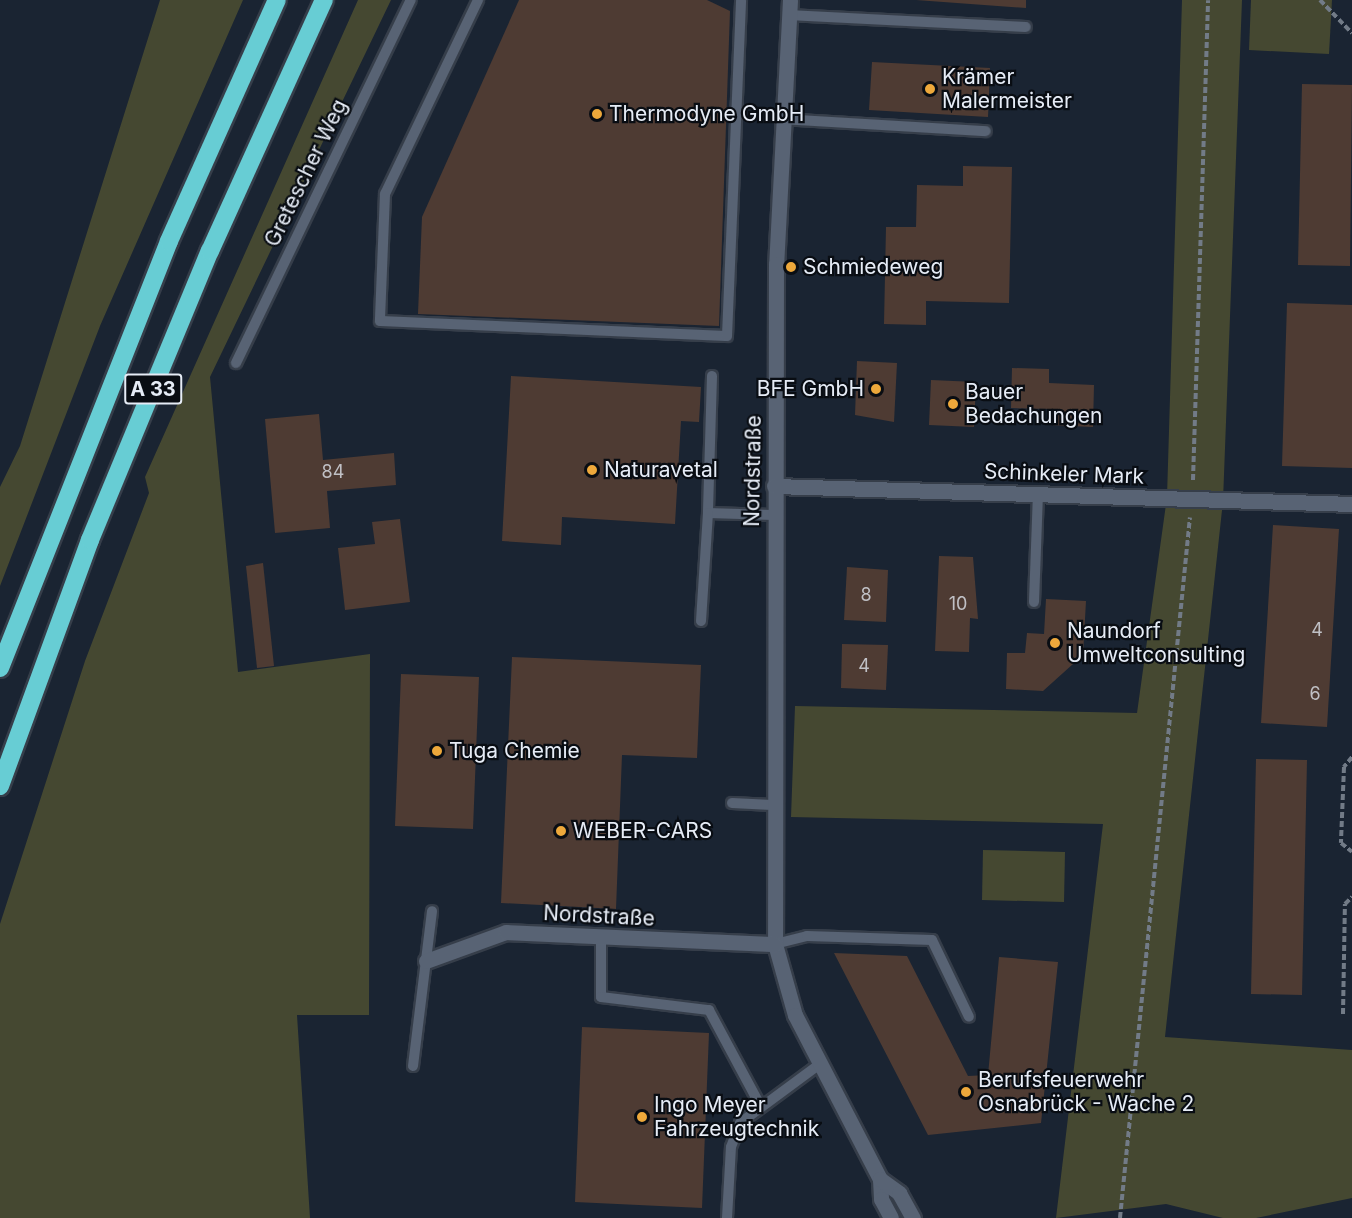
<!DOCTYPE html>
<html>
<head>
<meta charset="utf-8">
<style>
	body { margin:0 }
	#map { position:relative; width:1352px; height:1218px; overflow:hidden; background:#1a2432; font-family:Inter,sans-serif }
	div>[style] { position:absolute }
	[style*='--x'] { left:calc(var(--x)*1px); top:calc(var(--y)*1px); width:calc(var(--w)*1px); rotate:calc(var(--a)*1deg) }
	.green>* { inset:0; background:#454831 }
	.building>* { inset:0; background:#4e3b33 }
	.path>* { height:4px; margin-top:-2px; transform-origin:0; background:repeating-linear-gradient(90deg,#727b87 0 6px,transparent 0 9px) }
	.roads { filter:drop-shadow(2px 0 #363e4a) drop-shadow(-2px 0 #363e4a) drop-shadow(0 2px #363e4a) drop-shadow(0 -2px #363e4a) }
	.lane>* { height:10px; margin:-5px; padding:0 5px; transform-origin:5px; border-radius:5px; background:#586374 }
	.street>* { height:15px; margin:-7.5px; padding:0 7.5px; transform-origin:7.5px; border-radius:7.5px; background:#586374 }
	.highway>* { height:18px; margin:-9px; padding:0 9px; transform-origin:9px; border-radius:9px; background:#67cdd4 }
	.dots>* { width:16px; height:16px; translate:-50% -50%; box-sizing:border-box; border:3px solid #090d13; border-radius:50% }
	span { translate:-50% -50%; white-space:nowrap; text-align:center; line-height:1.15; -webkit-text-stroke:4.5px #090d13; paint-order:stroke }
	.number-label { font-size:18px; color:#c0c0c5 }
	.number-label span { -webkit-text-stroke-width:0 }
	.shield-label span { padding:2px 4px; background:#090d13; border:2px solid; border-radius:4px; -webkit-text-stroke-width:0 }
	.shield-label { font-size:20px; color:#e6ecf6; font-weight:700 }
	.poi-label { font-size:21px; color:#e6ecf6 }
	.left { translate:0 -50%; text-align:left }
	.right { translate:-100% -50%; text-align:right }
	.street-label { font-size:21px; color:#e6ecf6 }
</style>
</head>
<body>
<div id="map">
	<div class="green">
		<div style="clip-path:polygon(160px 0,243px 0,100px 326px,0 586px,0 487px,20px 446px)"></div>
		<div style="clip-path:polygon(358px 0,391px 0,210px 377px,238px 672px,370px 654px,369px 1015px,297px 1015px,310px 1218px,0 1218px,0 924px,85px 661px,149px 493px,145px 477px)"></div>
		<div style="clip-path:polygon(1182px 0,1242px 0,1223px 501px,1165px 1037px,1352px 1050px,1352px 1198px,1256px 1218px,1223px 1218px,1166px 1204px,1056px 1218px,1103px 824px,791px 817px,795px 706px,1137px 713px,1167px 497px)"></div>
		<div style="clip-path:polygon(1251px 0,1332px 0,1329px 54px,1249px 50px)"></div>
		<div style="clip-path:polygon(983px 850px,1065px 852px,1064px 902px,982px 900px)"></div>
	</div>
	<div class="building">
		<div style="clip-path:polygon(519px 0,707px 0,730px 11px,719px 326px,418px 314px,422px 217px)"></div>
		<div style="clip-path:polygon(916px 0,1026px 0,1026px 8px)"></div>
		<div style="clip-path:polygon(872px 62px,990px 68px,988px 117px,869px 110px)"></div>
		<div style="clip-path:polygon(1302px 84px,1352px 85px,1350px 266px,1298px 265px)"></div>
		<div style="clip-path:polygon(963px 166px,1012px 167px,1009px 303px,926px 301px,926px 325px,884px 324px,886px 227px,916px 227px,917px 185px,963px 186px)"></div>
		<div style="clip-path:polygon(1287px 303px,1352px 305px,1352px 468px,1282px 466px)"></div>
		<div style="clip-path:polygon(857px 361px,897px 363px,894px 422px,855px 415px)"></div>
		<div style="clip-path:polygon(1012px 368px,1049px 369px,1049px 383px,1094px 385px,1093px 427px,1049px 425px,1049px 409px,1011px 408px)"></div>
		<div style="clip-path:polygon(511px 376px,701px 387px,699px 422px,681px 421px,675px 524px,562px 517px,561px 545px,502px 541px)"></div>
		<div style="clip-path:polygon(931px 380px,976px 382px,974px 427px,929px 425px)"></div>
		<div style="clip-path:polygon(319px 414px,323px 460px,394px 453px,396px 485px,327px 491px,330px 528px,275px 533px,265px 419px)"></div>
		<div style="clip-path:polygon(400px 519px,410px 602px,345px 610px,338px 548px,375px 544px,372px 522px)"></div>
		<div style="clip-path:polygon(1273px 525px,1339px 529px,1327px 727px,1261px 723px)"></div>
		<div style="clip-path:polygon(939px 556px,973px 557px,978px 619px,970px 618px,969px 652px,935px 651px)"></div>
		<div style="clip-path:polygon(263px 563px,274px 666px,257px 668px,246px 566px)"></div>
		<div style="clip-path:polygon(847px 567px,888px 570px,886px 622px,844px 620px)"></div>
		<div style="clip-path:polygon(1046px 599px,1086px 601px,1083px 655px,1043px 691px,1006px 689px,1007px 653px,1025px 653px,1027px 633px,1044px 634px)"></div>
		<div style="clip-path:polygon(842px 644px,888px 645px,886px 690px,841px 688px)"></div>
		<div style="clip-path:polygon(512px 657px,701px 665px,697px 758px,622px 755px,616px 909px,501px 903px)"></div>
		<div style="clip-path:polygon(401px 674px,479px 677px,473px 829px,395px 826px)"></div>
		<div style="clip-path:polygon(1256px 759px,1307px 760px,1302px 995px,1251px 994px)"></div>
		<div style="clip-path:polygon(834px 953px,907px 956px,968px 1076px,988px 1075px,999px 957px,1058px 962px,1041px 1123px,928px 1135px)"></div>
		<div style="clip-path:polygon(582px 1027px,709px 1033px,702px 1208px,575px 1202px)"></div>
	</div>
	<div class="path">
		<div style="--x:1320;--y:0;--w:46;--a:45.9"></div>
		<div style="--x:1193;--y:480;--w:480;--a:-88.2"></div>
		<div style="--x:1352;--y:757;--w:13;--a:129"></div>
		<div style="--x:1344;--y:767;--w:76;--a:92.3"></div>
		<div style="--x:1341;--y:843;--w:14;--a:39"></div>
		<div style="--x:1343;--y:1014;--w:110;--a:-89"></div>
		<div style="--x:1345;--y:904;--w:10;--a:-45"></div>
		<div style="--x:1120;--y:1218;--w:704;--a:-84.3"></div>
	</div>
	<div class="roads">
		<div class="lane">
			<div style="--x:478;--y:0;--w:215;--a:115.6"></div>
			<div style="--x:385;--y:194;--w:127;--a:92.3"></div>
			<div style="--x:380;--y:321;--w:347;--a:2.5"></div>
			<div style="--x:727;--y:336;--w:336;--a:-87.6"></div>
			<div style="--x:788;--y:15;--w:238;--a:2.9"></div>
			<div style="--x:782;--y:119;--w:204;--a:3.4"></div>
			<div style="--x:236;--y:363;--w:403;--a:-64.3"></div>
			<div style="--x:712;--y:376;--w:137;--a:91.7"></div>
			<div style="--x:708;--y:513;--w:65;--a:1.8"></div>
			<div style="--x:1034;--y:602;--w:107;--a:-87.9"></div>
			<div style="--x:701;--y:621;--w:108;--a:-86.3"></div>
			<div style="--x:732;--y:803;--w:40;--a:2.9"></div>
			<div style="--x:601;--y:937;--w:60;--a:90"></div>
			<div style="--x:601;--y:997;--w:109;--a:6.9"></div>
			<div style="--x:709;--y:1010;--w:108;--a:61.8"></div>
			<div style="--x:775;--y:944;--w:33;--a:-14"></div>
			<div style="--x:807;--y:936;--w:125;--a:1.8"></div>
			<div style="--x:932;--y:940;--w:85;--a:64.3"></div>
			<div style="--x:413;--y:1066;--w:156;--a:-83"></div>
			<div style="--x:727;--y:1218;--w:71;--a:-86.8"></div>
			<div style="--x:731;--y:1147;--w:26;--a:-69"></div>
			<div style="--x:740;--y:1123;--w:101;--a:-36.5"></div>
		</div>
		<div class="street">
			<div style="--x:790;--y:0;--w:264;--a:93"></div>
			<div style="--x:776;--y:264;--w:680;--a:90.08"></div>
			<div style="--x:775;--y:944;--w:74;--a:74.3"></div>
			<div style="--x:795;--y:1015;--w:185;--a:62.6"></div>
			<div style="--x:880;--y:1179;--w:20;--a:87"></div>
			<div style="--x:881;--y:1199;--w:21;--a:62"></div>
			<div style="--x:774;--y:486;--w:578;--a:1.78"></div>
			<div style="--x:426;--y:961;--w:85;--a:-19.9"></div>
			<div style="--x:506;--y:932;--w:269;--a:2.6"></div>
			<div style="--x:880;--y:1179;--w:24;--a:36"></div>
			<div style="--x:899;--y:1193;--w:29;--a:61"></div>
		</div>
		<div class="highway">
			<div style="--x:0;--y:668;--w:459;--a:-68.4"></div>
			<div style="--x:169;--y:241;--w:264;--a:-65.9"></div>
			<div style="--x:0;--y:786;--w:262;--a:-69.9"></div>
			<div style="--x:90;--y:540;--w:313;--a:-67.5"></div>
			<div style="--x:210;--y:251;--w:276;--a:-65.6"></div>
		</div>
	</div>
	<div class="dots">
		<div style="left:930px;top:89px;background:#eda83b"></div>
		<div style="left:597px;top:114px;background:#eda83b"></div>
		<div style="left:791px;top:267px;background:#eda83b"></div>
		<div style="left:876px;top:389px;background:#eda83b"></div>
		<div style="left:953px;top:404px;background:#eda83b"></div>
		<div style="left:592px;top:470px;background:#eda83b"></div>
		<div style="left:1055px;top:643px;background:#eda83b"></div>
		<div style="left:437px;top:751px;background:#eda83b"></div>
		<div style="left:561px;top:831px;background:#eda83b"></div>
		<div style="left:966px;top:1092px;background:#eda83b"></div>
		<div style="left:642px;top:1117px;background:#eda83b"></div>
	</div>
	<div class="number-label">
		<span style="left:333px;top:472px">84</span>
		<span style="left:866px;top:595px">8</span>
		<span style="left:958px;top:604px">10</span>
		<span style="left:1317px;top:630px">4</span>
		<span style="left:864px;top:666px">4</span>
		<span style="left:1315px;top:694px">6</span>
	</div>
	<div class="shield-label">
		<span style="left:153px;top:389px">A 33</span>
	</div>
	<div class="poi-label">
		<span class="left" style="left:942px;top:89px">Krämer<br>Malermeister</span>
		<span class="left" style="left:609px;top:114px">Thermodyne GmbH</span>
		<span class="left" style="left:803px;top:267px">Schmiedeweg</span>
		<span class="right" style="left:864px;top:389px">BFE GmbH</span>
		<span class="left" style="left:965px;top:404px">Bauer<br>Bedachungen</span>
		<span class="left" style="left:604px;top:470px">Naturavetal</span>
		<span class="left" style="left:1067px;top:643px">Naundorf<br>Umweltconsulting</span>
		<span class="left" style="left:449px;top:751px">Tuga Chemie</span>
		<span class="left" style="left:573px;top:831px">WEBER-CARS</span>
		<span class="left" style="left:978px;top:1092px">Berufsfeuerwehr<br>Osnabrück - Wache 2</span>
		<span class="left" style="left:654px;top:1117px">Ingo Meyer<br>Fahrzeugtechnik</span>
	</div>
	<div class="street-label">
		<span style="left:306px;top:173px;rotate:-64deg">Gretescher Weg</span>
		<span style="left:753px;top:471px;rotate:-89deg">Nordstraße</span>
		<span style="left:1064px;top:474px;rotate:2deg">Schinkeler Mark</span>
		<span style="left:599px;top:916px;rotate:3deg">Nordstraße</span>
	</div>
</div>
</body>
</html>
